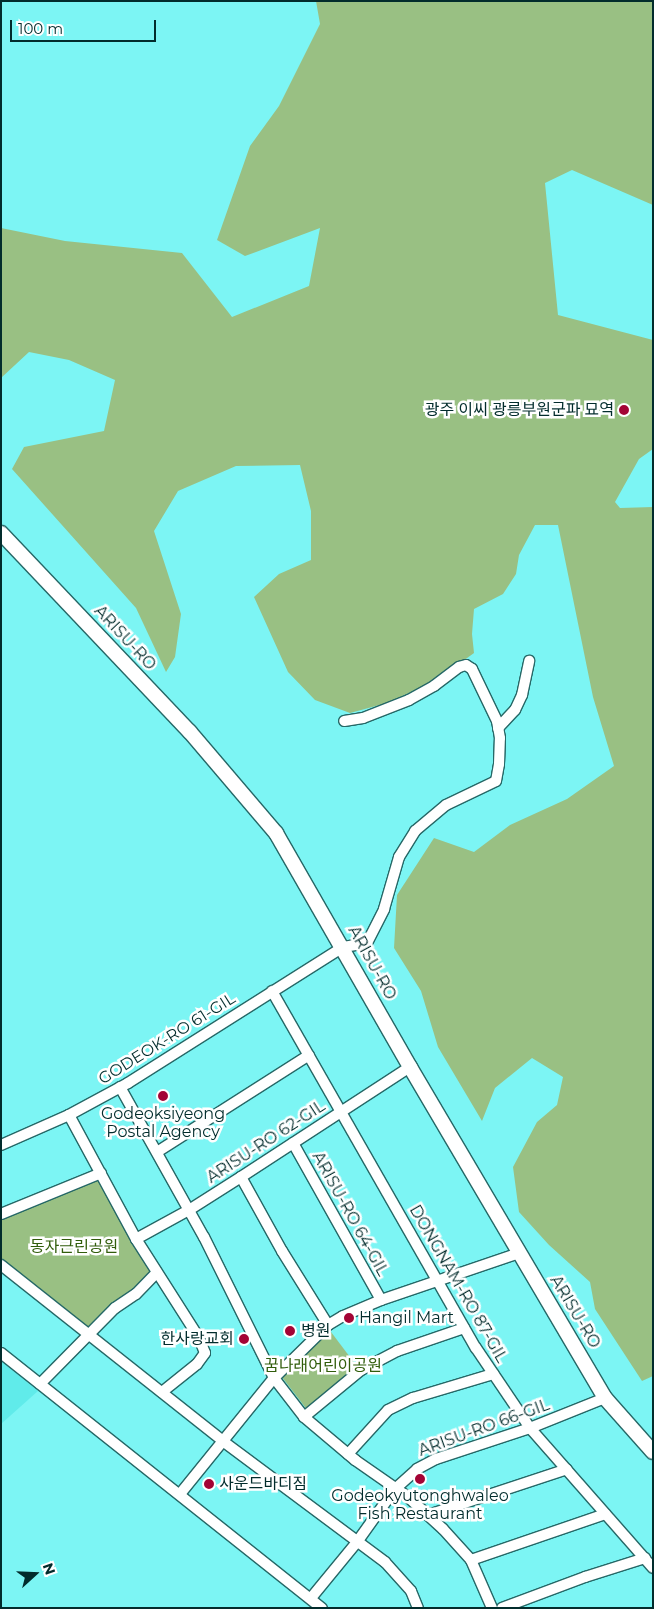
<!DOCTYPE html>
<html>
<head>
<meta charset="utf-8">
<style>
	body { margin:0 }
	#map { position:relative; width:654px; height:1609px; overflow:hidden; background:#7cf5f4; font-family:Montserrat,"Noto Sans KR",sans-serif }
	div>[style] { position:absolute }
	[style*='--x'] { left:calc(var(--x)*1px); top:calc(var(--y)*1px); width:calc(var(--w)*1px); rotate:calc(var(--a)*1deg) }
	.built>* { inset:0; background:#60ebea }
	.green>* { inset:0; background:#99c083 }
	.roads { filter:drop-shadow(1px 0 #266867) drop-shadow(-1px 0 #266867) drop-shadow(0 1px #266867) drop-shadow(0 -1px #266867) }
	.minor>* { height:10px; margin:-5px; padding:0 5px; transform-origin:5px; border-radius:5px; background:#fff }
	.secondary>* { height:14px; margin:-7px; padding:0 7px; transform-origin:7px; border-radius:7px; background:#fff }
	.dots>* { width:14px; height:14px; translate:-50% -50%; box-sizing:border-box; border:2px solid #fff; border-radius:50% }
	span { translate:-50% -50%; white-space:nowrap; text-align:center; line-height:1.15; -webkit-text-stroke:5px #fff; paint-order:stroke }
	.poi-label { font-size:16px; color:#022c2c }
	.right { translate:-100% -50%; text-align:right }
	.left { translate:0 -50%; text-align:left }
	.street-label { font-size:16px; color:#022c2c }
	.park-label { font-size:16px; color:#315d0b }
	.frame { position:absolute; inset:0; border:2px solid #022c2c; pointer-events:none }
	.north { position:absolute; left:10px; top:1549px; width:50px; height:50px; -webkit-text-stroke:4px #fff; paint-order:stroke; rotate:70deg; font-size:14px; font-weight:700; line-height:20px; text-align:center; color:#022c2c }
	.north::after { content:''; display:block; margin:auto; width:18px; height:22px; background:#022c2c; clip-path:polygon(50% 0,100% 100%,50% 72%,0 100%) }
	.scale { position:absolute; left:10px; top:20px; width:146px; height:22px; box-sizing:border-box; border:2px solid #022c2c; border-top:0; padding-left:6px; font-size:15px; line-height:18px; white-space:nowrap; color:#022c2c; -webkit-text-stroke:4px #fff; paint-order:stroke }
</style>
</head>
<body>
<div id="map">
	<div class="built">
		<div style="clip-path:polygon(1px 1361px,38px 1391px,1px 1424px)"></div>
	</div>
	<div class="green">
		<div style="clip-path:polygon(316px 1px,653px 1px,653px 205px,572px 170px,545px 183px,558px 315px,653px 340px,653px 449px,639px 459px,615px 502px,620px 508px,653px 507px,653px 1376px,642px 1381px,595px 1309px,590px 1282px,549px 1245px,519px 1212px,513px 1167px,537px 1122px,557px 1105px,563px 1077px,532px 1058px,495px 1088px,482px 1121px,438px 1047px,421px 991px,394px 948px,397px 895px,434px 838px,474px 852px,510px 825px,567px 799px,614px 766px,593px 697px,558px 525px,535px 525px,519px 555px,516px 574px,503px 594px,474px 609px,472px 634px,474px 653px,437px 680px,387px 703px,350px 713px,315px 700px,288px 672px,254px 597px,279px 574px,311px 560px,311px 511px,300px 465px,236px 466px,178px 491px,154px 531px,181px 614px,175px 657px,166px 672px,136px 608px,12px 469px,24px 447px,104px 431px,115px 380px,69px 360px,29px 352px,1px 378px,1px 228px,65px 241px,182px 253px,232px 317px,309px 286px,320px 228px,245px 256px,217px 240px,250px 146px,279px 106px,320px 24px)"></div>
		<div style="clip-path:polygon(101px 1173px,157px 1272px,88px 1335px,1px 1265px,1px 1214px)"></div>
		<div style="clip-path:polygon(328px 1328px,359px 1369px,308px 1411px,278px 1372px)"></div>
	</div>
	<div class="roads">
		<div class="minor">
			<div style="--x:498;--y:728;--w:25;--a:-47"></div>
			<div style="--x:515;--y:710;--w:17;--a:-65"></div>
			<div style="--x:522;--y:695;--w:35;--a:-78"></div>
			<div style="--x:272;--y:991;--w:411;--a:60.3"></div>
			<div style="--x:476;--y:1348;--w:97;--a:56"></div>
			<div style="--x:530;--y:1428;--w:186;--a:48.7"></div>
			<div style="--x:120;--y:1087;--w:172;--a:60.8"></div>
			<div style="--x:204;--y:1237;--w:157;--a:63.6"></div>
			<div style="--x:274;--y:1378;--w:49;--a:52.4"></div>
			<div style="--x:304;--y:1417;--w:67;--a:40.1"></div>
			<div style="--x:355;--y:1460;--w:65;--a:34.9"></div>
			<div style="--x:408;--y:1497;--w:47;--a:42.4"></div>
			<div style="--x:443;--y:1529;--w:42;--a:47.9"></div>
			<div style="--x:471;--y:1560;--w:52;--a:66.4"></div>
			<div style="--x:69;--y:1115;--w:141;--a:61.6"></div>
			<div style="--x:136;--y:1239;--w:117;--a:57.5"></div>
			<div style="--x:199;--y:1338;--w:16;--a:68"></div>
			<div style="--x:205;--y:1353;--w:14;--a:126"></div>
			<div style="--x:197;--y:1364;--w:45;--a:141.3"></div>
			<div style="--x:293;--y:1143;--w:180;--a:60.7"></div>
			<div style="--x:1;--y:1145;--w:74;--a:-23.8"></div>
			<div style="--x:69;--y:1115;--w:67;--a:-28.5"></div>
			<div style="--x:128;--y:1083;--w:254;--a:-32.3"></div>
			<div style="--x:343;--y:947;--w:24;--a:-9"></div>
			<div style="--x:367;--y:943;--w:38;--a:-63"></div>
			<div style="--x:384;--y:909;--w:54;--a:-73.9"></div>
			<div style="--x:399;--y:857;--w:31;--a:-58"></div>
			<div style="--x:415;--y:831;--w:40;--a:-40"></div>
			<div style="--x:446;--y:805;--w:55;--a:-25.6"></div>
			<div style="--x:496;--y:781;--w:17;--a:-80"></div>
			<div style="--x:499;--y:764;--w:26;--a:-88"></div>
			<div style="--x:500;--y:738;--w:17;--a:-100"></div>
			<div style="--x:497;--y:721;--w:58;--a:-115.7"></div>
			<div style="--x:472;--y:669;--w:7;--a:-146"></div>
			<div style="--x:466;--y:665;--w:7;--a:164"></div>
			<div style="--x:459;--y:667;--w:31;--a:143"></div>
			<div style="--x:434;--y:686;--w:29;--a:151"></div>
			<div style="--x:409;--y:700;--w:49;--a:158.6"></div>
			<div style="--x:363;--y:718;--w:19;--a:171"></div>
			<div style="--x:157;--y:1152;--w:180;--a:-32.5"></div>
			<div style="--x:241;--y:1177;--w:85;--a:61"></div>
			<div style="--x:282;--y:1251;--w:87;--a:58.1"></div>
			<div style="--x:1;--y:1214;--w:108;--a:-22.3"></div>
			<div style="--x:136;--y:1239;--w:60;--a:-28.7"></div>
			<div style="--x:189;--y:1210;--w:62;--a:-32.4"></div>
			<div style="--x:241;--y:1177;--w:202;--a:-33.1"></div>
			<div style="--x:1;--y:1265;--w:285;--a:38.4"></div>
			<div style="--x:224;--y:1442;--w:201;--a:36.7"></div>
			<div style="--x:385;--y:1562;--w:39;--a:48"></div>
			<div style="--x:411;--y:1591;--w:18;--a:68"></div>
			<div style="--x:1;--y:1353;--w:410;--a:38.5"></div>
			<div style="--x:40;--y:1384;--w:107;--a:-45.4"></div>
			<div style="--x:115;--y:1308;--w:25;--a:-34"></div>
			<div style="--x:136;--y:1294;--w:30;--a:-46"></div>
			<div style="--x:304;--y:1417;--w:74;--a:-39.5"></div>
			<div style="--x:361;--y:1370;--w:41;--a:-27.8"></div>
			<div style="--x:397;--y:1351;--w:71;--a:-18.9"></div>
			<div style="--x:348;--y:1454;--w:59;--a:-47.7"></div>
			<div style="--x:388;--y:1410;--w:28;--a:-26"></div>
			<div style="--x:413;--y:1398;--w:84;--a:-16.7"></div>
			<div style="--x:180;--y:1494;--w:149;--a:-51"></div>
			<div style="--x:274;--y:1378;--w:76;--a:-44.5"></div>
			<div style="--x:328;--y:1325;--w:17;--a:-31"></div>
			<div style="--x:343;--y:1316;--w:41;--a:-22.8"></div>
			<div style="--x:381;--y:1300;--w:146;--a:-18.8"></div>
			<div style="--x:428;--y:1515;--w:146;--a:-18.3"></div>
			<div style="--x:471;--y:1560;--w:142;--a:-18.9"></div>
			<div style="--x:311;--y:1598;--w:72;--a:-50.6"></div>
			<div style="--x:357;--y:1542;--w:65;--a:-54.4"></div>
			<div style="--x:395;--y:1489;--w:30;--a:-42"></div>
			<div style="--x:417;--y:1469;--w:21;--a:-28"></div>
			<div style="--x:436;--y:1459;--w:99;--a:-18.3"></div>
			<div style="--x:530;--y:1428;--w:81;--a:-21.8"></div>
			<div style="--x:502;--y:1608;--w:89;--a:-20.5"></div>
			<div style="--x:585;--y:1577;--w:63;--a:-17.6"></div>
		</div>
		<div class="secondary">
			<div style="--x:1;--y:533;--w:274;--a:46.5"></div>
			<div style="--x:190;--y:732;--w:133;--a:49.6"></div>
			<div style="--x:276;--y:833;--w:270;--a:60.2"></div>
			<div style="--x:410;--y:1067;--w:384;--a:59.5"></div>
			<div style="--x:605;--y:1398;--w:72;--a:48.4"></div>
		</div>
	</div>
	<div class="dots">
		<div style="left:624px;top:410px;background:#a30435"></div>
		<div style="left:163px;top:1096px;background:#a30435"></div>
		<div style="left:349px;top:1318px;background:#a30435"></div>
		<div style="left:290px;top:1331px;background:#a30435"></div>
		<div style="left:244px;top:1339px;background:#a30435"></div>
		<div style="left:420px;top:1479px;background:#a30435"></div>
		<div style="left:209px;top:1484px;background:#a30435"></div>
	</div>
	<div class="poi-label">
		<span class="right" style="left:614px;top:410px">광주 이씨 광릉부원군파 묘역</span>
		<span style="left:163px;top:1123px">Godeoksiyeong<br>Postal Agency</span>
		<span class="left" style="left:359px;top:1318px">Hangil Mart</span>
		<span class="left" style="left:301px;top:1331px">병원</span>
		<span class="right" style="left:234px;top:1339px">한사랑교회</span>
		<span class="left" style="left:219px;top:1484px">사운드바디짐</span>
		<span style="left:420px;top:1505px">Godeokyutonghwaleo<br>Fish Restaurant</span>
	</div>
	<div class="street-label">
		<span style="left:125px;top:638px;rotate:47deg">ARISU-RO</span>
		<span style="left:372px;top:963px;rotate:61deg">ARISU-RO</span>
		<span style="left:167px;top:1039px;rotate:-32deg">GODEOK-RO 61-GIL</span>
		<span style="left:266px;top:1142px;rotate:-33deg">ARISU-RO 62-GIL</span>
		<span style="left:350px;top:1214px;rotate:61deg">ARISU-RO 64-GIL</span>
		<span style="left:458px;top:1284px;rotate:60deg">DONGNAM-RO 87-GIL</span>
		<span style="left:575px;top:1312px;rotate:59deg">ARISU-RO</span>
		<span style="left:484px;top:1428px;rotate:-20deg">ARISU-RO 66-GIL</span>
	</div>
	<div class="park-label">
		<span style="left:74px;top:1247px">동자근린공원</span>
		<span style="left:323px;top:1366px">꿈나래어린이공원</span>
	</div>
	<div class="frame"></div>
	<div class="north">N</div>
	<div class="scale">100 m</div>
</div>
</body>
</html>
